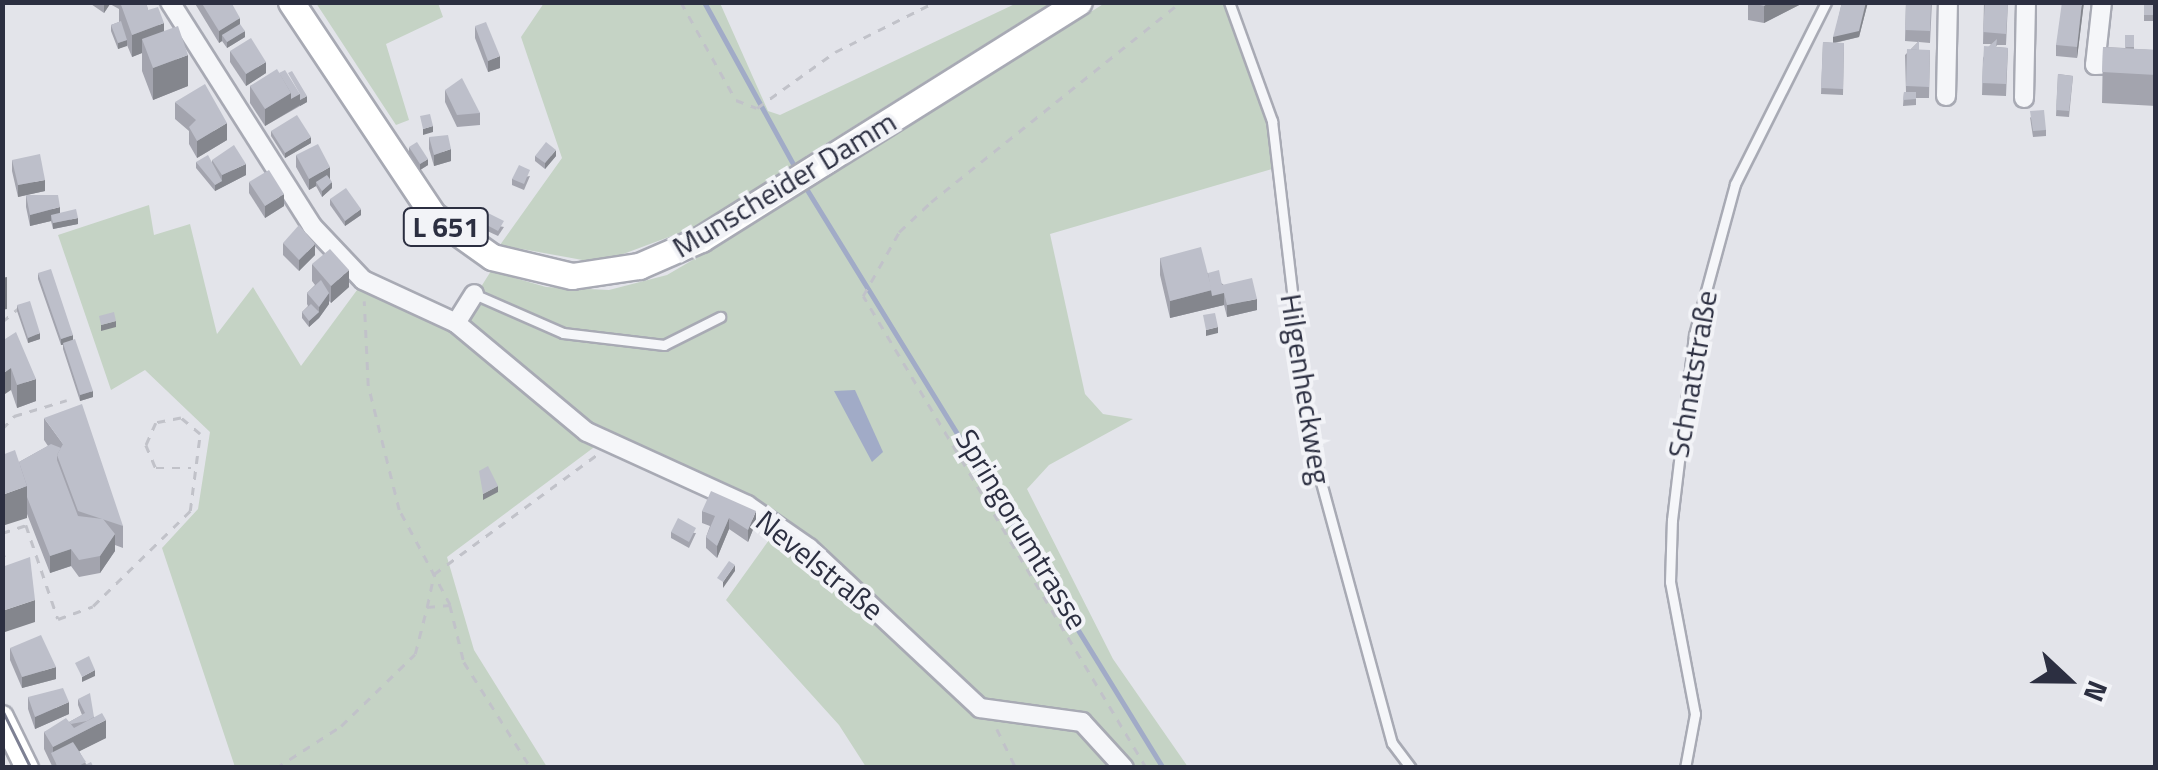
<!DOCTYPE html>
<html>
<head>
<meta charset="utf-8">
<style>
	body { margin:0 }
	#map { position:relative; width:2158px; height:770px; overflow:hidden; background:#e3e4ea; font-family:"Titillium Web",sans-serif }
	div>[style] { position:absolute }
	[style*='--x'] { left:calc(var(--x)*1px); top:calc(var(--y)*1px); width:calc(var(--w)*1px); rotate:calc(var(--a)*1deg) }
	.green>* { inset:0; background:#c5d3c5 }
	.water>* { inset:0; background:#a1abc7 }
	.stream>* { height:5px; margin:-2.5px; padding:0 2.5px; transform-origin:2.5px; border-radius:2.5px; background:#a1abc7 }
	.path>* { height:2.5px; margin-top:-1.25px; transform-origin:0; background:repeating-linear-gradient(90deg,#c1c2c9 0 8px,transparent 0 16px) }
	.roads { filter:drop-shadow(2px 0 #a8aab4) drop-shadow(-2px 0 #a8aab4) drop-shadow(0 2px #a8aab4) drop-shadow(0 -2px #a8aab4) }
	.service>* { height:9px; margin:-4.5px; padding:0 4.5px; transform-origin:4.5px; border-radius:4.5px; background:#f5f6f9 }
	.minor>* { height:18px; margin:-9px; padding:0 9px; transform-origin:9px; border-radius:9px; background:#f5f6f9 }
	.secondary>* { height:22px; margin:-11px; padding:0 11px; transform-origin:11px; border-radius:11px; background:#fff }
	.primary>* { height:25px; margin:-12.5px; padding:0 12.5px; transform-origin:12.5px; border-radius:12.5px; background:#fff }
	.tram>* { height:2.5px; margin:-1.25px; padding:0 1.25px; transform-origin:1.25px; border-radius:1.25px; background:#7d8093 }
	.wall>* { inset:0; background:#a3a4ae }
	.shaded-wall>* { inset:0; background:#84868d }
	.building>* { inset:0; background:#bdbfca }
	span { translate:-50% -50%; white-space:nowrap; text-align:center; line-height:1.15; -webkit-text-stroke:8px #f2f3f7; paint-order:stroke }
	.shield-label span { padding:2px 8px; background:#f2f3f7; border:2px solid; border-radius:8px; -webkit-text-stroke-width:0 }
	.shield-label { font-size:28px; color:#2c2f41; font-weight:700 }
	.street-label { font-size:30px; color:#2c2f41 }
	.frame { position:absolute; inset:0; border:5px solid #2c2f41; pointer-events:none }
	.north { position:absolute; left:2018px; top:630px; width:100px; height:100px; -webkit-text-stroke:8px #f2f3f7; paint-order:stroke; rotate:112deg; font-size:28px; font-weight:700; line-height:40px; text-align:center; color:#2c2f41 }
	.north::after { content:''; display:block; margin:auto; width:35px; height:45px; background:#2c2f41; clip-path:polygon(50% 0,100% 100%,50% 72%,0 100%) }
</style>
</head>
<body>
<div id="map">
	<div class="green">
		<div style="clip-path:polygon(316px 3px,438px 3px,443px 17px,386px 44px,409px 120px,396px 125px)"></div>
		<div style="clip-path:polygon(544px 3px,720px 3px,768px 111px,780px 115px,1017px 3px,1051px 3px,806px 156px,821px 180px,1105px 3px,1223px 3px,1260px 86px,1275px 168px,1050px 234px,1085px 394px,1103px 414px,1133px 419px,1049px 465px,1027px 489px,1113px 659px,1188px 767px,866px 767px,839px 725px,726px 600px,774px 533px,980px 705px,772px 518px,597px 445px,447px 557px,474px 650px,547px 767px,235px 767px,162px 548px,198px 509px,210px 432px,145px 370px,111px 390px,58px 235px,149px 205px,154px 235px,190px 224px,217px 334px,253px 287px,301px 366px,360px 286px,455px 328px,491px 271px,546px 287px,609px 290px,667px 275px,708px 251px,693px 228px,599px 263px,500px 245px,562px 158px,521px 37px)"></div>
	</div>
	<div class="water">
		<div style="clip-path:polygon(855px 390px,883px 452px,872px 462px,834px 391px)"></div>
	</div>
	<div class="stream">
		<div style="--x:704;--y:2;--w:193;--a:61.2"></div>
		<div style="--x:804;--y:185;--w:685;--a:58.38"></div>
	</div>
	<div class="path">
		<div style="--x:681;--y:2;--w:112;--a:60.7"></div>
		<div style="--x:736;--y:100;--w:22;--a:21"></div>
		<div style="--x:757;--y:108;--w:96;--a:-35.7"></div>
		<div style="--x:835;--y:52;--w:112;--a:-26.6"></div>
		<div style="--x:2;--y:322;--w:23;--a:-40"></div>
		<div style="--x:2;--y:429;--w:18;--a:-47"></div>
		<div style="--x:14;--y:416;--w:55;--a:-16.8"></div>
		<div style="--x:2;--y:533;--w:25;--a:-18"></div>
		<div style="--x:26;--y:525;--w:99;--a:71.2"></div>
		<div style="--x:58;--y:619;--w:37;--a:-20"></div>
		<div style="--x:93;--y:606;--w:136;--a:-44.4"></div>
		<div style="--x:190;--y:511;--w:78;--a:-82.6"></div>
		<div style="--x:200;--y:434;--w:25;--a:-140"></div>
		<div style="--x:181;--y:418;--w:25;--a:169"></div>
		<div style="--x:156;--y:423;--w:24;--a:114"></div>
		<div style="--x:146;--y:445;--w:25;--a:67"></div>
		<div style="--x:156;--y:468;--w:35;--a:0"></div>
		<div style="--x:2;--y:550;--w:15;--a:70"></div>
		<div style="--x:450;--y:605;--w:59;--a:76.2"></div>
		<div style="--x:464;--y:662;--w:125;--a:57.7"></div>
		<div style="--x:427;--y:607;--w:34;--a:-78"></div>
		<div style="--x:434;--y:574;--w:203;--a:-36.2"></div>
		<div style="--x:997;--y:729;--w:43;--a:64"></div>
		<div style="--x:276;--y:768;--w:77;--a:-32.9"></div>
		<div style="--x:341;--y:726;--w:103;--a:-44.2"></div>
		<div style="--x:415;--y:654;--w:49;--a:-75.7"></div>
		<div style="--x:427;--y:607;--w:23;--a:-5"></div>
		<div style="--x:450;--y:605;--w:108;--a:-118.2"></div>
		<div style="--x:399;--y:510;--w:128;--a:-104"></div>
		<div style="--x:368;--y:386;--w:85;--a:-92.7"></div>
		<div style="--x:1146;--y:768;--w:550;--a:-120.95"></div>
		<div style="--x:863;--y:296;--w:73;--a:-60.6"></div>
		<div style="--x:899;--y:232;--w:44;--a:-43.2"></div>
		<div style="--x:931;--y:202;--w:320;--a:-38.7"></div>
	</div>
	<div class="roads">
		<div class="service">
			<div style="--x:1229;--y:2;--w:127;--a:70.1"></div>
			<div style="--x:1272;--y:121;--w:319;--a:83.3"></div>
			<div style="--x:1309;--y:438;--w:316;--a:74.8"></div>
			<div style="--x:1392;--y:743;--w:31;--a:53"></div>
			<div style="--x:474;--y:294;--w:97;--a:23.7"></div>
			<div style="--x:563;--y:333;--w:102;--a:6.8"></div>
			<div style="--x:664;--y:345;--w:63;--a:-26.6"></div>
			<div style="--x:1685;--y:768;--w:55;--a:-79.5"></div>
			<div style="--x:1695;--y:714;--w:134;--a:-100.7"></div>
			<div style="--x:1670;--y:582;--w:62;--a:-88.2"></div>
			<div style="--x:1672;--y:520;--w:186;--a:-83.2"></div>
			<div style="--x:1694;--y:335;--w:156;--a:-74.8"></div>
			<div style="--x:1735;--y:184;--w:203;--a:-63.4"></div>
		</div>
		<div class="minor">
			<div style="--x:170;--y:2;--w:265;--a:57.6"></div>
			<div style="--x:312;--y:226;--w:74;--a:46.6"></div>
			<div style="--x:363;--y:280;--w:102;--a:24.8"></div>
			<div style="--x:456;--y:323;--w:170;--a:39.8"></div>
			<div style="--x:587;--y:432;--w:176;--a:24.5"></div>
			<div style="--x:747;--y:505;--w:75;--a:34.7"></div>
			<div style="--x:809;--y:548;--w:234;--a:43.1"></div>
			<div style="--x:980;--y:708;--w:103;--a:7.8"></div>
			<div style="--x:1082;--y:722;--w:62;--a:47.6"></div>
			<div style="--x:2102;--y:2;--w:63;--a:96.3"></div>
			<div style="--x:2095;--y:65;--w:61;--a:-2.8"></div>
			<div style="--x:1946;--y:96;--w:94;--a:-88.8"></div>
			<div style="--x:2024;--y:98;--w:96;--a:-88.8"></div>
			<div style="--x:456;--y:323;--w:34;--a:-58"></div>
		</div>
		<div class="secondary">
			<div style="--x:2;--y:717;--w:57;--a:63.9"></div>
		</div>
		<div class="primary">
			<div style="--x:291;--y:2;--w:256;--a:56.3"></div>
			<div style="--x:433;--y:215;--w:72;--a:35.4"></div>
			<div style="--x:492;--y:257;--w:82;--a:13.4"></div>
			<div style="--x:572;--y:276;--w:68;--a:-8.5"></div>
			<div style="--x:639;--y:266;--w:68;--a:-23.5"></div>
			<div style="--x:701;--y:239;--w:446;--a:-32.1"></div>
		</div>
	</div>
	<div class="tram">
		<div style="--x:2;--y:709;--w:66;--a:63.8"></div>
	</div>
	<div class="wall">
		<div style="clip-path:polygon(88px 2px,146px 2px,148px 10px,164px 31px,188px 86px,153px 100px,142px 71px,142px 53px,132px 57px,127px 45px,118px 49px,111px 31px,111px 25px,119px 22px,119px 9px,110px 4px,104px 13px)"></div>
		<div style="clip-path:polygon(194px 2px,231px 2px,245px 37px,227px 48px,222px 41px,219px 43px)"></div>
		<div style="clip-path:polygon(1805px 2px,1764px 23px,1748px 20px,1748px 3px)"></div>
		<div style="clip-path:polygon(1842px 2px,1868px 2px,1859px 37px,1835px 43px,1844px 43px,1843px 95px,1821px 94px,1823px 42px,1833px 43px)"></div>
		<div style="clip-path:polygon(1906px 2px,1932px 2px,1930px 43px,1919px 42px,1919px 50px,1930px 50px,1929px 98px,1916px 98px,1916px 105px,1903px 106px,1904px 92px,1906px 92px,1905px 55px,1918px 42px,1905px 41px)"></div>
		<div style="clip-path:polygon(1984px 2px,2008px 2px,2006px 45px,1997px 45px,1996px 47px,2008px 48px,2006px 96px,1982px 95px,1983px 58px,1991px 44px,1983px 44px)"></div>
		<div style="clip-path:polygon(2084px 2px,2077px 58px,2056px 56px,2056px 45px)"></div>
		<div style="clip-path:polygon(2144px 3px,2156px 3px,2155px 21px,2144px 21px)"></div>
		<div style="clip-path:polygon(2156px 22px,2156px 106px,2102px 103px,2103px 47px,2125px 48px,2134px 35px,2134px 49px,2155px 50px)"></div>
		<div style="clip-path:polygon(475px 26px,500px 68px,488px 72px,475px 38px)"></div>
		<div style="clip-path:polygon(230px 51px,266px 73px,246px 86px,230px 62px)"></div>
		<div style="clip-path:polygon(279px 73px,307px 102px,265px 126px,250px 103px,250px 86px)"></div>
		<div style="clip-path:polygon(2058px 74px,2073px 76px,2069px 117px,2056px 116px)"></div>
		<div style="clip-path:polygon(445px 90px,480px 113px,480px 125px,457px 127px,445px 102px)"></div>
		<div style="clip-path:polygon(175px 102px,227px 140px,197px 158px,189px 144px,189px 131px,175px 119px)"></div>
		<div style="clip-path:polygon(2030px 117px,2046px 130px,2046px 136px,2033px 137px)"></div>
		<div style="clip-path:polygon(271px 131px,311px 143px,285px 158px,271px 136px)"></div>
		<div style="clip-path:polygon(429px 137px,451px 161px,434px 166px,429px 149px)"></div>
		<div style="clip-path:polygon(409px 147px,428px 165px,420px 170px,409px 153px)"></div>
		<div style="clip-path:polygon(296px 155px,330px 179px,332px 188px,322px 197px,316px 186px,309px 190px,296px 167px)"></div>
		<div style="clip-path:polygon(535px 156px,556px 156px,545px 169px,535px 161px)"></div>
		<div style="clip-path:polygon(12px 160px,45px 191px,26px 195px,60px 213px,78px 224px,53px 229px,51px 221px,30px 226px,26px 207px,26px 195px,18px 197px,12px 171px)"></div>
		<div style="clip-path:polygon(212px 160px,246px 175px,215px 191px,196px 168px,196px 162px,212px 163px)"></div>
		<div style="clip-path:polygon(530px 176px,524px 190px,512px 185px,512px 179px)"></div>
		<div style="clip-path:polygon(249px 182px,284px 206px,265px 218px,249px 193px)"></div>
		<div style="clip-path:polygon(330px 199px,361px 215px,345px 226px,330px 205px)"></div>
		<div style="clip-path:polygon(483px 223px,504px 227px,498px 236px,483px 229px)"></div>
		<div style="clip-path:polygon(283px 243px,315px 255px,299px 271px,283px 255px)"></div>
		<div style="clip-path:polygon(1160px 258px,1208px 273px,1257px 310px,1227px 317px,1224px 305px,1170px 318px,1160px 275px)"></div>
		<div style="clip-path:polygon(312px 264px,349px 287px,331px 303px,329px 301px,329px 304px,319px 318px,309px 327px,302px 318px,302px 312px,308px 306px,307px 304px,307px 293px,315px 285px,312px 281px)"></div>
		<div style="clip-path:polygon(38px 273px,73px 340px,93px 397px,80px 401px,63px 349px,63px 345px,61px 345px,38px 279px)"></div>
		<div style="clip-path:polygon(17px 305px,40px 339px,28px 343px,17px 311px)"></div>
		<div style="clip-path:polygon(2px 341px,36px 401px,17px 408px,11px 390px)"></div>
		<div style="clip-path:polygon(44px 418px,123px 526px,123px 548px,115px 545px,115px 551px,100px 573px,79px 577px,71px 566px,50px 573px,27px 514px,27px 518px,19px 462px,48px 446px,44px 440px)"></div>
		<div style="clip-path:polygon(702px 511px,756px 522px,748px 542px,729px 529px,717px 558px,706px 548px,706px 537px,710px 526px,702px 523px)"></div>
		<div style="clip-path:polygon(671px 532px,696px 533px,689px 548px,671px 538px)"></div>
		<div style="clip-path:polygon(10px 648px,56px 679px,22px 688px,10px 660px)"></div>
		<div style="clip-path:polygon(28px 697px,69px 714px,35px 729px,28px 709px)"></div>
		<div style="clip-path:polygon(78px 699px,94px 717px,106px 738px,79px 751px,86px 764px,94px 768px,53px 768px,44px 749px,44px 732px,69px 722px,82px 715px,78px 705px)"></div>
	</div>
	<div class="shaded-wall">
		<div style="clip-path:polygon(104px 2px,110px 4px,104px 13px)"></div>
		<div style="clip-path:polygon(1770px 2px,1805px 2px,1764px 23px,1764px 6px)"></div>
		<div style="clip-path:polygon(1866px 2px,1868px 2px,1859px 37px,1833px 43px,1833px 37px)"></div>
		<div style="clip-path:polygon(2082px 2px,2084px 2px,2077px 58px,2077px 47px)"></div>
		<div style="clip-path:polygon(240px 18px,240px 29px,222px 35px,222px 41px,219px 43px,219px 31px)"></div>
		<div style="clip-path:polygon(164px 23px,164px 45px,142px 39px,142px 53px,132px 57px,132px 35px)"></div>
		<div style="clip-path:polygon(245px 31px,245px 37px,227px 48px,227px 42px)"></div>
		<div style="clip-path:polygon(127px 40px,127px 46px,118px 49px,118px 43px)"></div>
		<div style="clip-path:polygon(188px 55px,188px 86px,153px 100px,153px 68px)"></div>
		<div style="clip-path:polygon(500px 56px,500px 68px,488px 72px,488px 61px)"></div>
		<div style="clip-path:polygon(266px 62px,266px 73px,246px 86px,246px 74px)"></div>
		<div style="clip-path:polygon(291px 93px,300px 94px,300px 105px,265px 126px,265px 109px)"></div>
		<div style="clip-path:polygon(307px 96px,307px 102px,300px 106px,300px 100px)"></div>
		<div style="clip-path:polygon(227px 123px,227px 140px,197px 158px,197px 141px)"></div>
		<div style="clip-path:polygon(433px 126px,433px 132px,423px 135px,423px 129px)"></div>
		<div style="clip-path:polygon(311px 137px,311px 143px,285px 158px,285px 153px)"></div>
		<div style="clip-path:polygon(451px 149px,451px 161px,434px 166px,434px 155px)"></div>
		<div style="clip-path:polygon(556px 150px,556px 156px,545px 169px,545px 163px)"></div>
		<div style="clip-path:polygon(428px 159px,428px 165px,420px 170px,420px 164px)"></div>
		<div style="clip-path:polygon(246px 164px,246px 175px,215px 191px,215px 185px,222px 181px,222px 175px)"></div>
		<div style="clip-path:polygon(330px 167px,330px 179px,316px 182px,316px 186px,309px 190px,309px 179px)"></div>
		<div style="clip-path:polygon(45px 180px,45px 191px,18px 197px,18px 185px)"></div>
		<div style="clip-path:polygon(332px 182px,332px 188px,322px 197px,322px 191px)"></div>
		<div style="clip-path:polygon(284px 194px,284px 206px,265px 218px,265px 206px)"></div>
		<div style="clip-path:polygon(60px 207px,60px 218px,51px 215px,51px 221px,30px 226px,30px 215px)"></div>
		<div style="clip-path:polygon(361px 209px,361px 215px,345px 226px,345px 221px)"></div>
		<div style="clip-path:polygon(78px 218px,78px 224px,53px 229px,53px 223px)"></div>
		<div style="clip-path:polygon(315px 244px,315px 255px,299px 271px,299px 260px)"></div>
		<div style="clip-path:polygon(349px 270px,349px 287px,331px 303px,331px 286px)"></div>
		<div style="clip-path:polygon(7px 277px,7px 309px,2px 310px,2px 278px)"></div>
		<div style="clip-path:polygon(1212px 290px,1224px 293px,1224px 305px,1170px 318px,1170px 301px)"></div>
		<div style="clip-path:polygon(329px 293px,329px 304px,319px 318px,319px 307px)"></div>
		<div style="clip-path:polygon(1257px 299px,1257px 310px,1227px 317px,1227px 305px)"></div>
		<div style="clip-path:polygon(319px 312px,319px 318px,309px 327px,309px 321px)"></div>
		<div style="clip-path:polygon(116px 321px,116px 327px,101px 331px,101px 325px)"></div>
		<div style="clip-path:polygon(1218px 327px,1218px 333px,1206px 336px,1206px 330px)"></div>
		<div style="clip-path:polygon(40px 333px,40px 339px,28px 343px,28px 338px)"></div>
		<div style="clip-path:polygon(73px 335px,73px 341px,61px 345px,61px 339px)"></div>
		<div style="clip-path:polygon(11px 368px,11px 390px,2px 396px,2px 374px)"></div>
		<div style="clip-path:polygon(36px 379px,36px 401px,17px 408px,17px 385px)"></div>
		<div style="clip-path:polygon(93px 391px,93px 397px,80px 401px,80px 395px)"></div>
		<div style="clip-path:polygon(27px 486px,27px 518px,2px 526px,2px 495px)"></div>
		<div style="clip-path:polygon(498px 486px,498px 492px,483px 500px,483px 494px)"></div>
		<div style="clip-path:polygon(756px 511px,756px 522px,748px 542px,748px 530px)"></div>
		<div style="clip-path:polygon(729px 518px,729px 529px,717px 558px,717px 546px)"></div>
		<div style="clip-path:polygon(115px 534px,115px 551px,100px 573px,100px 556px)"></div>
		<div style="clip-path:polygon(71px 549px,71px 566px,50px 573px,50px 556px)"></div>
		<div style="clip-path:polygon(735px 565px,735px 571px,723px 588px,723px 582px)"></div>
		<div style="clip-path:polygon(35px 600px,35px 622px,2px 633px,2px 611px)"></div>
		<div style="clip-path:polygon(56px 667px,56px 679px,22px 688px,22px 677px)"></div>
		<div style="clip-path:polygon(95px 670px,95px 676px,82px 682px,82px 677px)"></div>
		<div style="clip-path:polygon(69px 702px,69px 714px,35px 729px,35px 717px)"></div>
		<div style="clip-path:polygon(106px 720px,106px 738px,56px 763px,53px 756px,53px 747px)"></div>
	</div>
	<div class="building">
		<div style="clip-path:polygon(120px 2px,146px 2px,148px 10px,158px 7px,164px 23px,132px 35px)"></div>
		<div style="clip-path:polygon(201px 2px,231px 2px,240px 18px,219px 31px)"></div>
		<div style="clip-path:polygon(1748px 2px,1770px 2px,1764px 6px)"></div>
		<div style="clip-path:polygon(1842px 2px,1866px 2px,1859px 31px,1833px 37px)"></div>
		<div style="clip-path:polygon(1906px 2px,1931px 2px,1930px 31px,1905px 30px)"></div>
		<div style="clip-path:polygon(1985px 2px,2008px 2px,2006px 34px,1983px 32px)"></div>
		<div style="clip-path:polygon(2062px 2px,2082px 2px,2077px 47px,2056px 45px)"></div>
		<div style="clip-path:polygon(2144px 3px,2156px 3px,2155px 15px,2144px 15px)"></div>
		<div style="clip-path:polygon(121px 21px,127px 40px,118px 43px,111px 25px)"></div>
		<div style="clip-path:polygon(486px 22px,500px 56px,488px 61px,475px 26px)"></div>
		<div style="clip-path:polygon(240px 24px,245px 31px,227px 42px,222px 35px)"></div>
		<div style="clip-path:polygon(178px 26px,188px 55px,153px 68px,142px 39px)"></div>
		<div style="clip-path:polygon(2125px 35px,2134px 35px,2134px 47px,2125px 47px)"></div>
		<div style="clip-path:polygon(251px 38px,266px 62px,246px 74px,230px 51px)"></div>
		<div style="clip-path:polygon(1997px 39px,1996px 47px,1988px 47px)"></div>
		<div style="clip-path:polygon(1919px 41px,1919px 50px,1911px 49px)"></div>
		<div style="clip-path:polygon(1823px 42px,1844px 43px,1843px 89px,1821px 88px)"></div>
		<div style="clip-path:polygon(1984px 46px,2008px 48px,2006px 84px,1982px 83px)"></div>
		<div style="clip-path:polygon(2103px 47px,2156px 50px,2156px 75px,2102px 72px)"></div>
		<div style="clip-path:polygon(1907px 49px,1930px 50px,1929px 87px,1906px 86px)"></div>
		<div style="clip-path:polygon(277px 69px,291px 93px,265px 109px,250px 86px)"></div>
		<div style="clip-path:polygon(285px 70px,300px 94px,291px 99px,291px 93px,279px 73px)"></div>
		<div style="clip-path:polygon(292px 71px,307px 96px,300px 100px,300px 94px,288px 73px)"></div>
		<div style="clip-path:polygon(2058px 74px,2073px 76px,2069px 111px,2056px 110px)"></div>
		<div style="clip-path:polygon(462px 78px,480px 113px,457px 115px,445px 90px)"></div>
		<div style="clip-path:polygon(205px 84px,227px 123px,197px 141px,189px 127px,196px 120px,175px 102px)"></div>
		<div style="clip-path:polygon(1904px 92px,1916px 92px,1916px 99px,1903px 100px)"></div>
		<div style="clip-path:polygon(2044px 110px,2046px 130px,2033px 131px,2030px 111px)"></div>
		<div style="clip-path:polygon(430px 114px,433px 126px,423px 129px,420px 116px)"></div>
		<div style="clip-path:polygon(297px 115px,311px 137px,285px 153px,271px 131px)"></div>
		<div style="clip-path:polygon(448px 135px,451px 149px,434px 155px,429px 137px)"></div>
		<div style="clip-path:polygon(417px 142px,428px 159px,420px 164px,409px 147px)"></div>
		<div style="clip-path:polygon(546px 142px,556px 150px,545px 163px,535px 156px)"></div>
		<div style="clip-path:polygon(318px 144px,330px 167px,309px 179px,296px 155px)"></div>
		<div style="clip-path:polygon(234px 145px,246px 164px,222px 175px,212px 160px)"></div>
		<div style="clip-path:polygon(40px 154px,45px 180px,18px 185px,12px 160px)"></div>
		<div style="clip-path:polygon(208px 155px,222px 181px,215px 185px,196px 162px)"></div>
		<div style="clip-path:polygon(519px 165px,530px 170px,524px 184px,512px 179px)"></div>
		<div style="clip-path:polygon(269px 170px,284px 194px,265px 206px,249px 182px)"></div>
		<div style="clip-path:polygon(327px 175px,332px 182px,322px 191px,316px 182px)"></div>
		<div style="clip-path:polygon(346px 188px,361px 209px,345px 221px,330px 199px)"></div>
		<div style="clip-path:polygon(26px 195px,58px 195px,60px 207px,30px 215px)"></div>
		<div style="clip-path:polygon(76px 209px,78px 218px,53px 223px,51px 215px)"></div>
		<div style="clip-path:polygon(488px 213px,504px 221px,498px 231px,483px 223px)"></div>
		<div style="clip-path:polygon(299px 225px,315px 244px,299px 260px,283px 243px)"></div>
		<div style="clip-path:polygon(1201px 247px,1212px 290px,1170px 301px,1160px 258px)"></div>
		<div style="clip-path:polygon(330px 249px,349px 270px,331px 286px,312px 264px)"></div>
		<div style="clip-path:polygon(51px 269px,73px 335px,61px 339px,38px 273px)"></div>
		<div style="clip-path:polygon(1219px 270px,1222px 285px,1252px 278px,1257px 299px,1227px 305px,1224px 293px,1212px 296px,1208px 273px)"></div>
		<div style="clip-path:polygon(321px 280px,329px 293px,319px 307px,307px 293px)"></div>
		<div style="clip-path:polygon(30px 301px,40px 333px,28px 338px,17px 305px)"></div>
		<div style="clip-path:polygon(311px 304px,319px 312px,309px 321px,302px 312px)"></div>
		<div style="clip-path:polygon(114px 312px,116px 321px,101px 325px,99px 316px)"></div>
		<div style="clip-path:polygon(1215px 313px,1218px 327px,1206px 330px,1203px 315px)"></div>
		<div style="clip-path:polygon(16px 332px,36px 379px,17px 385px,11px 368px,2px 374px,2px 341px)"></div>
		<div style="clip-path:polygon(75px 339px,93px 391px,80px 395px,63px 343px)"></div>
		<div style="clip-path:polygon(82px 404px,123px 526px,78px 511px,57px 455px,63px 444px,44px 418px)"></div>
		<div style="clip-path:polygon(51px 444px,61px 448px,57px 455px,57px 460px,78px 516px,103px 519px,115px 534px,100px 556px,79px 560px,71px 549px,50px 556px,27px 497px,27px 486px,19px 462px)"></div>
		<div style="clip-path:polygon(15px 450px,27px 486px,2px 495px,2px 455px)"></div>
		<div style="clip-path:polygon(488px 466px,498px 486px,483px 494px,479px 471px)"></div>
		<div style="clip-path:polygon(711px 491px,756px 511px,748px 530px,729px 518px,717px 546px,706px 537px,715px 516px,702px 511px)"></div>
		<div style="clip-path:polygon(678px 518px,696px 528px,689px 542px,671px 532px)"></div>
		<div style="clip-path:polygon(30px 557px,35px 600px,2px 611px,2px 567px)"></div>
		<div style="clip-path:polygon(729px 561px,735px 565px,723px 582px,717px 578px)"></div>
		<div style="clip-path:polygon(41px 635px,56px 667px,22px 677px,10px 648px)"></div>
		<div style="clip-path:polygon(89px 656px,95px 670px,82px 677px,75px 663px)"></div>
		<div style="clip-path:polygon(63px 688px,69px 702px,35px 717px,28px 697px)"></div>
		<div style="clip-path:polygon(90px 693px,94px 717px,87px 721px,71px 724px,69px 722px,85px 713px,78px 699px)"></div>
		<div style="clip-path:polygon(102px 713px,106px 720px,53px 747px,44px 732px,66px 718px,74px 728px)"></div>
		<div style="clip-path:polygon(73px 742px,86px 762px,75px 768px,58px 768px,51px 753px)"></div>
		<div style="clip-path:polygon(91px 762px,94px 768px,79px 768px)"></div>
	</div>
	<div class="shield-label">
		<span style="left:446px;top:227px">L 651</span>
	</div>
	<div class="street-label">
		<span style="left:784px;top:184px;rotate:-31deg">Munscheider Damm</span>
		<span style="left:1692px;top:374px;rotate:-80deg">Schnatstraße</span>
		<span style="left:1306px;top:389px;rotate:81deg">Hilgenheckweg</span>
		<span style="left:1022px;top:529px;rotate:59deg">Springorumtrasse</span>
		<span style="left:820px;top:565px;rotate:39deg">Nevelstraße</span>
	</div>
	<div class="frame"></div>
	<div class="north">N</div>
</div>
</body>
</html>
